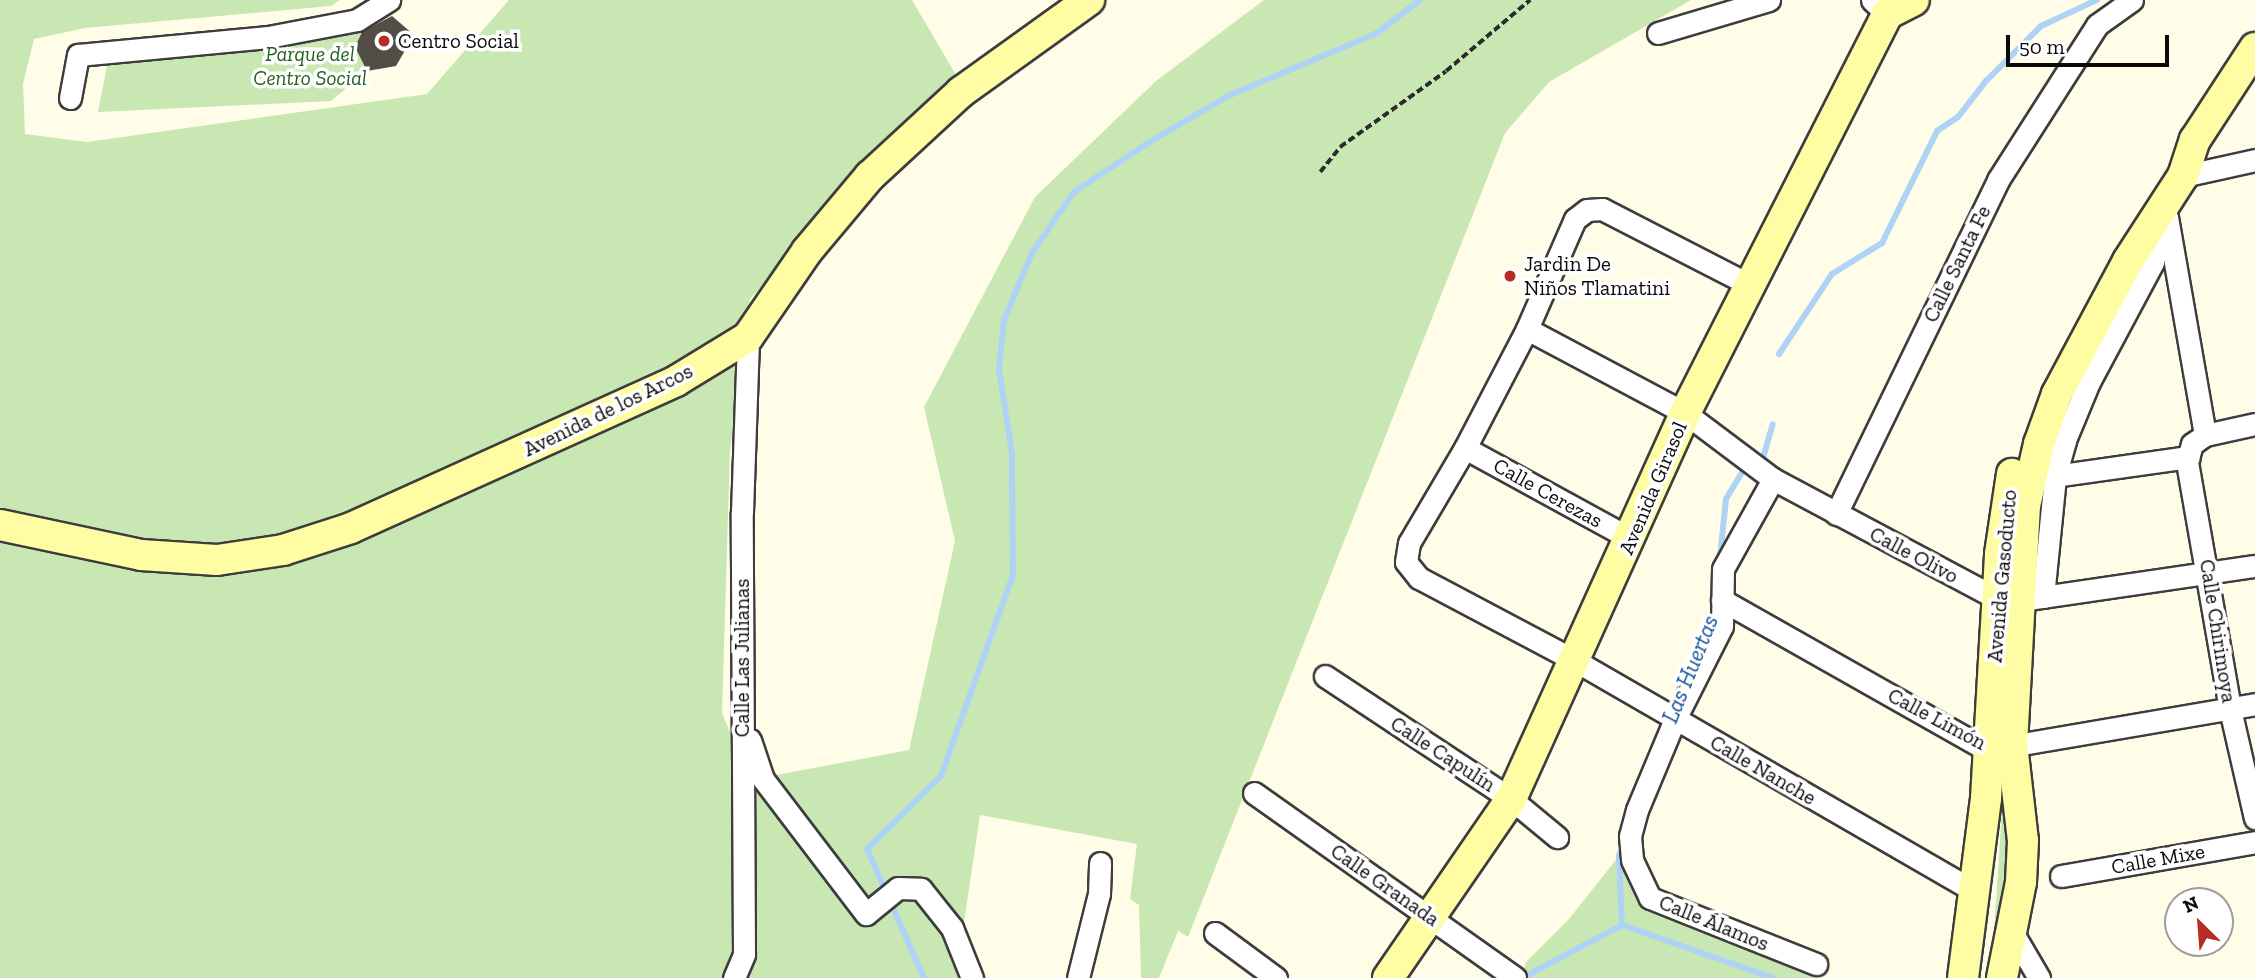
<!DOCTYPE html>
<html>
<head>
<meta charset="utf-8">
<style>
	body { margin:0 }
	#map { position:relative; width:2255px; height:978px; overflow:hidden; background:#fffde8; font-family:"Zilla Slab",serif }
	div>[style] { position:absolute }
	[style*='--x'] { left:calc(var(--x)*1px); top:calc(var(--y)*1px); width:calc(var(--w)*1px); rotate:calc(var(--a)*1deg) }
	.green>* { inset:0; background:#c9e7b3 }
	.stream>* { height:6px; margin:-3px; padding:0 3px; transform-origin:3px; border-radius:3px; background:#aed3f5 }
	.building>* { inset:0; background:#534d47 }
	.path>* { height:3.5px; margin-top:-1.75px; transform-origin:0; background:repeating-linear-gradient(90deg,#2c2c2c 0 7px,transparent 0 10.5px) }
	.roads { filter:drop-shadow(2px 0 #3d3d3d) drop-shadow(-2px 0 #3d3d3d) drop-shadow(0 2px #3d3d3d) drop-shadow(0 -2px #3d3d3d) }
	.street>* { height:21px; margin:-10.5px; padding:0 10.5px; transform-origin:10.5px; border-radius:10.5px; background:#fff }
	.secondary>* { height:30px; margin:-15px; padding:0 15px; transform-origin:15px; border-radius:15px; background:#fefda4 }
	.dots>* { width:19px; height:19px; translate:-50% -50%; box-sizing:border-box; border:4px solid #fff; border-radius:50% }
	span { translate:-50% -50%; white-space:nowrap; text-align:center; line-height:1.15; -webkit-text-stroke:7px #fff; paint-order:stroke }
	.poi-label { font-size:21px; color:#0a0a0a }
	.left { translate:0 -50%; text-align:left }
	.park-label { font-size:21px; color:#24601d; font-style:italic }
	.street-label { font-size:21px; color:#0a0a0a }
	.water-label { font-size:23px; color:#175399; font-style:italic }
	.north { position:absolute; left:2164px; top:887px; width:70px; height:70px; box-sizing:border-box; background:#fff; border:2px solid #9d9d9d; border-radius:50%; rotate:335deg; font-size:19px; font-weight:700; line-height:28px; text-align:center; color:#0a0a0a }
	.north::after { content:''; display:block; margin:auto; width:24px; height:32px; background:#b72d25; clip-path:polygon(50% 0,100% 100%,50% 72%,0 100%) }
	.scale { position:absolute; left:2006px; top:35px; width:163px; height:32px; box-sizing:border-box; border:4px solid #0a0a0a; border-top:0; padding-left:9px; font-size:21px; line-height:24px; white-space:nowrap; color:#0a0a0a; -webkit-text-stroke:5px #fff; paint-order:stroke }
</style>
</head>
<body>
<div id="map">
	<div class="green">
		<div style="clip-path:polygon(0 0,340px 0,331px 6px,85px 28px,34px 39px,23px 84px,25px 134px,87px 142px,427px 94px,509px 0,912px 0,956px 75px,750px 299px,730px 451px,722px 713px,750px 780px,909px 750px,955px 541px,924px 407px,1035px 197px,1156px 81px,1264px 0,1691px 0,1549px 82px,1505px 133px,1188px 937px,1178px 931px,1159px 978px,1141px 978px,1139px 905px,1130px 899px,1137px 844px,980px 815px,963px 929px,979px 978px,0 978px)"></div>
		<div style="clip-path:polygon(365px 25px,355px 47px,367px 71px,331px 101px,98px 112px,110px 50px)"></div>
		<div style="clip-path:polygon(2007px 792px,2018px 882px,1991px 978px,2002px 810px)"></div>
		<div style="clip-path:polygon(1619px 856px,1641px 909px,1819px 978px,1521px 978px,1526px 962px,1569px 919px)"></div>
	</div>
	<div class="stream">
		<div style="--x:1779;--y:354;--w:96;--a:-56.5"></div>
		<div style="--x:1832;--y:274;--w:59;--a:-31.8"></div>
		<div style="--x:1882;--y:243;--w:125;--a:-63.8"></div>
		<div style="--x:1937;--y:131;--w:25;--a:-34"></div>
		<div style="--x:1958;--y:117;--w:46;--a:-52.1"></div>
		<div style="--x:1986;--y:81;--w:78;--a:-45"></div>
		<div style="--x:2041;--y:26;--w:62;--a:-24.9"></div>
		<div style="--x:1756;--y:461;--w:8;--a:-23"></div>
		<div style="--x:1763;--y:458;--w:35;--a:-74"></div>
		<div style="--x:1720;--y:557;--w:58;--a:-84.1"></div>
		<div style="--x:1726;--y:499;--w:39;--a:-59"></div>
		<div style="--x:1622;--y:925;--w:69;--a:-92.5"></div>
		<div style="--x:1619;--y:856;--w:13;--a:-72"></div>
		<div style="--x:924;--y:978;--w:141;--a:-113.8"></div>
		<div style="--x:867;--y:849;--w:104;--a:-44.6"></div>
		<div style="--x:941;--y:776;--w:214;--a:-70.3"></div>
		<div style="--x:1013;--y:575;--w:122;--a:-90.5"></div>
		<div style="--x:1012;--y:453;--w:85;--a:-98.8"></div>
		<div style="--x:999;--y:369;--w:49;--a:-84.2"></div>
		<div style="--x:1004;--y:320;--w:73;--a:-67.3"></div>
		<div style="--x:1032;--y:253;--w:74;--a:-55.5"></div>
		<div style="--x:1074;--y:192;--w:92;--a:-33.5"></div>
		<div style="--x:1151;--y:141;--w:89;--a:-30.3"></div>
		<div style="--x:1228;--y:96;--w:162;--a:-22.9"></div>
		<div style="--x:1377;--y:33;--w:54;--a:-37.5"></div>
		<div style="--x:1522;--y:978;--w:113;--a:-27.9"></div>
		<div style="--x:1622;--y:925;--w:160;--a:19.3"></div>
	</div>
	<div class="building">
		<div style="clip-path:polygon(392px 16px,414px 35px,396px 66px,367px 71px,355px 47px,362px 32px)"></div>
	</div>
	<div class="path">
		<div style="--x:1320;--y:172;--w:32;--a:-51"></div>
		<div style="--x:1340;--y:147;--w:130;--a:-35.6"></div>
		<div style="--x:1446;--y:71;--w:110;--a:-40.2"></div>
	</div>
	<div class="roads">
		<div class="street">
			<div style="--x:1872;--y:0;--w:21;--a:43"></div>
			<div style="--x:1658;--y:33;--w:116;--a:-16.6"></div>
			<div style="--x:70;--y:98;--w:44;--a:-79.5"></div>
			<div style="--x:78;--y:55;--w:191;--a:-5.4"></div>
			<div style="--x:268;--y:37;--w:91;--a:-10.8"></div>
			<div style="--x:357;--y:20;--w:38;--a:-32"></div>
			<div style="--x:2183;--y:176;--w:74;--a:-12.5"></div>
			<div style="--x:2167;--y:217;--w:221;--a:80.1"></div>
			<div style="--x:1750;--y:285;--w:166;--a:-152.8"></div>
			<div style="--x:1602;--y:209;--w:15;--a:176"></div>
			<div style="--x:1587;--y:210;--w:15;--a:143"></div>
			<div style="--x:1575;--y:219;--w:120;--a:113.6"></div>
			<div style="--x:1527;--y:329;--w:134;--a:117.5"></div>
			<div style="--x:1465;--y:448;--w:110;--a:120.5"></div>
			<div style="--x:1409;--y:543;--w:19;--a:99"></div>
			<div style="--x:1406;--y:562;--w:21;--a:51"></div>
			<div style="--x:1419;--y:578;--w:175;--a:27.9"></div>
			<div style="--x:1574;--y:660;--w:464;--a:30"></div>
			<div style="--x:1527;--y:329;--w:179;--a:28"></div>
			<div style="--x:1685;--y:413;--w:110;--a:36.9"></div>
			<div style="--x:1773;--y:479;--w:255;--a:28.1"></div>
			<div style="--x:1998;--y:599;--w:23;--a:2"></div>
			<div style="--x:2021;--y:600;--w:236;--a:-8.3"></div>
			<div style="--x:2255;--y:424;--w:51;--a:167.6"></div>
			<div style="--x:2205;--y:435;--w:16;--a:145"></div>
			<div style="--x:2192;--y:444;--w:19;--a:106"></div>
			<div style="--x:2187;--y:462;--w:251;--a:80.1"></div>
			<div style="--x:2230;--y:709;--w:112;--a:77.1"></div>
			<div style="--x:1465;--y:448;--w:189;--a:28.7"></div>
			<div style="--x:2055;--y:476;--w:135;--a:-8.1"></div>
			<div style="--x:1773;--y:479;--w:103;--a:119.1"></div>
			<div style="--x:1723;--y:569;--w:57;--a:91"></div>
			<div style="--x:1722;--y:626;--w:104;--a:116.8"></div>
			<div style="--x:1675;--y:719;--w:99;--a:112.7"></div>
			<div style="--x:1637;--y:810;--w:27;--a:105"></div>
			<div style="--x:1630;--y:836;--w:24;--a:85"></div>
			<div style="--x:1632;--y:860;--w:42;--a:64.7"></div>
			<div style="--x:1650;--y:898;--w:179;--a:21.7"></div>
			<div style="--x:1836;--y:514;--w:371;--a:-64.1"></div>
			<div style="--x:1998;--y:180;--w:184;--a:-57.4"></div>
			<div style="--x:2097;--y:25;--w:43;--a:-35.5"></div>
			<div style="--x:2043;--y:597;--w:122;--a:-84.3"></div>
			<div style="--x:2055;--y:476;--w:37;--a:-74"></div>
			<div style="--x:2065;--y:440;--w:63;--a:-67.5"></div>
			<div style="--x:2089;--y:382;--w:136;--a:-61.9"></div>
			<div style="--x:2153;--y:262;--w:47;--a:-78.9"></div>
			<div style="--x:1722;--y:600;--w:305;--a:29.5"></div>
			<div style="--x:1987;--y:750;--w:272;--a:-9.7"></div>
			<div style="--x:1325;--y:676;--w:223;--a:33.5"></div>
			<div style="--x:1511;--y:799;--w:60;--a:39.6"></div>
			<div style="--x:750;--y:740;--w:41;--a:71.6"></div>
			<div style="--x:763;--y:779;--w:170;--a:52.7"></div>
			<div style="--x:866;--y:914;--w:41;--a:-39.1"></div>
			<div style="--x:898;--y:888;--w:23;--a:2"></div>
			<div style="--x:921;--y:889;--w:50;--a:51.5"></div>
			<div style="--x:952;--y:928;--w:54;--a:68.2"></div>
			<div style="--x:1254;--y:793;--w:320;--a:35.3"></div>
			<div style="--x:2061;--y:876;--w:197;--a:-9.9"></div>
			<div style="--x:2011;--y:930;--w:56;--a:59.7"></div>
			<div style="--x:1215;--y:933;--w:76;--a:36.4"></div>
			<div style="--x:734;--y:978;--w:26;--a:-67"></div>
			<div style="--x:744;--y:954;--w:442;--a:-90.3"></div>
			<div style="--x:742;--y:512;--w:175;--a:-88"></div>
			<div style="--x:1078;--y:978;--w:87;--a:-76"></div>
			<div style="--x:1099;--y:894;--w:31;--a:-88"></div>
		</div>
		<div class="secondary">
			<div style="--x:0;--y:525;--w:144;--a:12"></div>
			<div style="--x:141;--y:555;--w:76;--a:3.8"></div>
			<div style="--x:217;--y:560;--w:67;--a:-8.6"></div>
			<div style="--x:283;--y:550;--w:71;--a:-17.9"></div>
			<div style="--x:351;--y:528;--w:357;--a:-24.3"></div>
			<div style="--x:676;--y:381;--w:84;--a:-31.4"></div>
			<div style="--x:748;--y:337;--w:104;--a:-55.5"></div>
			<div style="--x:807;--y:251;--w:98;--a:-50"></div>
			<div style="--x:870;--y:176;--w:124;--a:-42.7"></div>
			<div style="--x:961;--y:92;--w:158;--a:-35.7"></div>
			<div style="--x:1388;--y:978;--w:217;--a:-55.5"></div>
			<div style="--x:1511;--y:799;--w:423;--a:-65.7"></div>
			<div style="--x:1685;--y:413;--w:447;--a:-63.1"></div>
			<div style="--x:1887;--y:14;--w:30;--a:-27"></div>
			<div style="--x:1963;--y:978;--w:181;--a:-82.7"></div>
			<div style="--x:1986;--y:798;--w:244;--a:-86.7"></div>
			<div style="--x:2000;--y:554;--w:81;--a:-81.5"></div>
			<div style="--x:2002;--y:978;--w:98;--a:-78.8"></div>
			<div style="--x:2021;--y:882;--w:41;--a:-87.2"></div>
			<div style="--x:2023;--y:841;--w:97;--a:-96.5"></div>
			<div style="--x:2012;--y:745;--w:239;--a:-86.9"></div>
			<div style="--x:2025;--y:506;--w:64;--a:-77.3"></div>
			<div style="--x:2039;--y:444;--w:53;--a:-70.2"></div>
			<div style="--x:2057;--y:394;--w:151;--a:-61.9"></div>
			<div style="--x:2128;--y:261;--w:101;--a:-57.1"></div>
			<div style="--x:2183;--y:176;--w:38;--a:-72"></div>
			<div style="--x:2195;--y:140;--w:110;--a:-56.9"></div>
		</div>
	</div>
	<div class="dots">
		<div style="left:384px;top:41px;background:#b72d25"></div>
		<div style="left:1510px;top:276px;background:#b72d25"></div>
	</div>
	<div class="poi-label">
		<span class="left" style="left:398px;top:41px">Centro Social</span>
		<span class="left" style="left:1524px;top:276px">Jardin De<br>Niños Tlamatini</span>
	</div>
	<div class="park-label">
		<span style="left:310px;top:66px">Parque del<br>Centro Social</span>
	</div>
	<div class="street-label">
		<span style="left:1957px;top:264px;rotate:-64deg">Calle Santa Fe</span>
		<span style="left:608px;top:410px;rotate:-26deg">Avenida de los Arcos</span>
		<span style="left:1653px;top:488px;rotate:-67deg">Avenida Girasol</span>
		<span style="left:1548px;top:493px;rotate:29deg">Calle Cerezas</span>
		<span style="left:1914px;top:555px;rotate:28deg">Calle Olivo</span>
		<span style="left:2002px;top:576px;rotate:-85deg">Avenida Gasoducto</span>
		<span style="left:2218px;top:631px;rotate:81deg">Calle Chirimoya</span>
		<span style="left:742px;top:658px;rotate:-90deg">Calle Las Julianas</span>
		<span style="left:1937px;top:719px;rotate:28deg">Calle Limón</span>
		<span style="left:1443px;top:754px;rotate:33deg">Calle Capulín</span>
		<span style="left:1763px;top:770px;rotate:30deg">Calle Nanche</span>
		<span style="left:2158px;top:859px;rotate:-10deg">Calle Mixe</span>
		<span style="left:1385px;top:885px;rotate:35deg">Calle Granada</span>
		<span style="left:1714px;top:923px;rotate:22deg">Calle Álamos</span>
	</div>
	<div class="water-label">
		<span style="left:1690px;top:669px;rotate:-68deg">Las Huertas</span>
	</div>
	<div class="north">N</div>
	<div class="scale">50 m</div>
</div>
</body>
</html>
